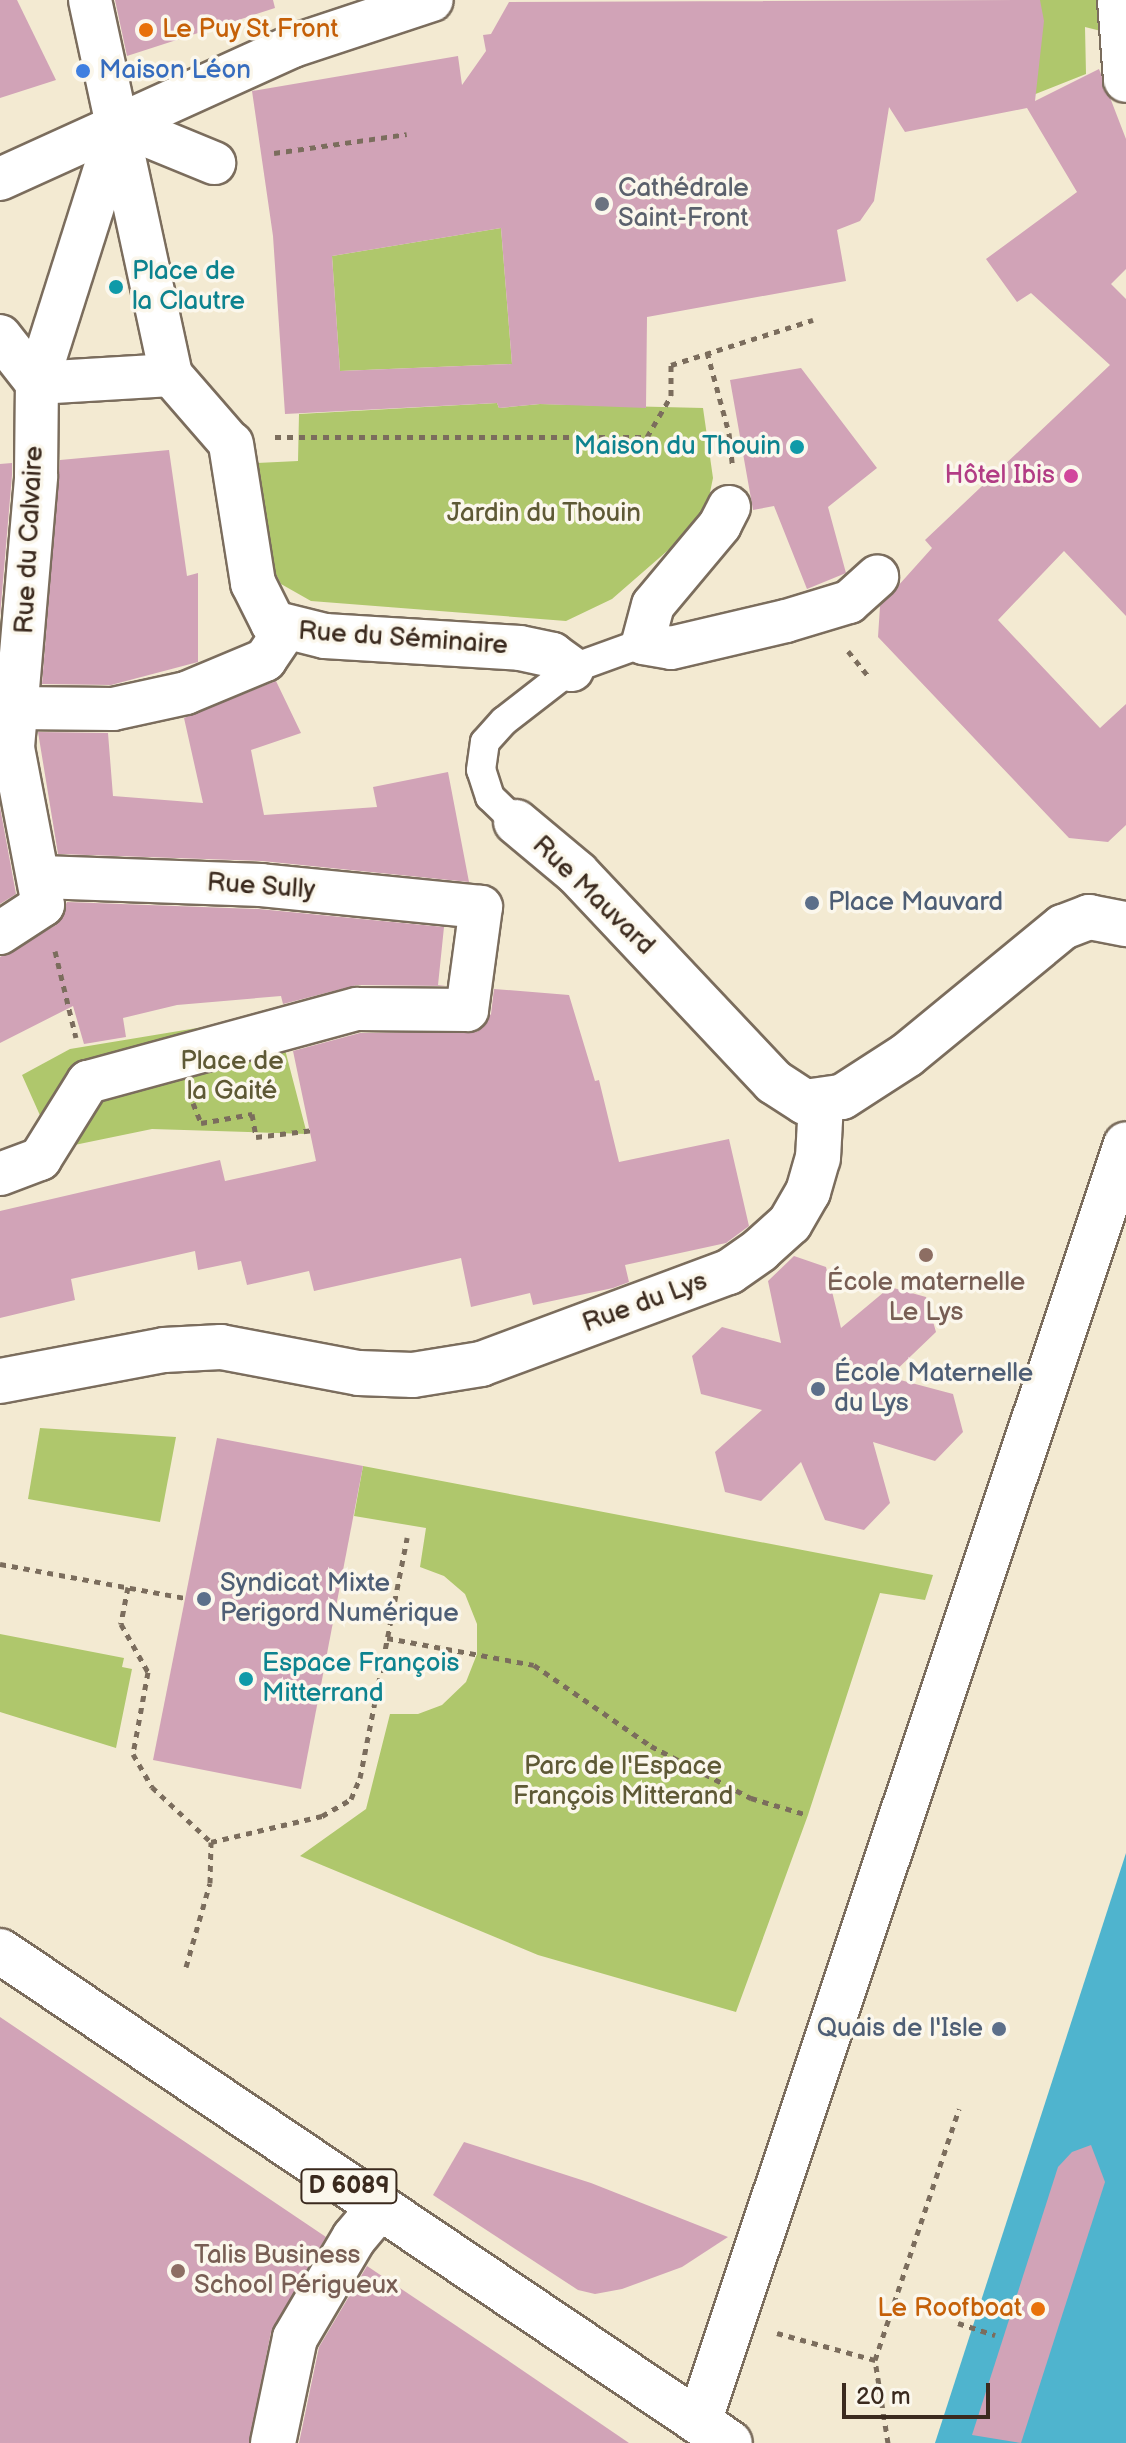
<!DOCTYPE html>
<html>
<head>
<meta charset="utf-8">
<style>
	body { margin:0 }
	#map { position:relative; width:1126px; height:2443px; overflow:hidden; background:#f3ead2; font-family:"Balsamiq Sans",sans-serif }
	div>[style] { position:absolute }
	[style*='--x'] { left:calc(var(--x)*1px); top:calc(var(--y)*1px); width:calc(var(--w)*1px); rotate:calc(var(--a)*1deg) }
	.green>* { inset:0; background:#afc76c }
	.water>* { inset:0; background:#4fb4ce }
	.building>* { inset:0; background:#d1a3b7 }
	.path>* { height:5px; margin-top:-2.5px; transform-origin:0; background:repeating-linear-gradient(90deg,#7b6d5d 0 6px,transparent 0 12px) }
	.roads { filter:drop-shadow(2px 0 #7b6d5d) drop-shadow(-2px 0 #7b6d5d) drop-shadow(0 2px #7b6d5d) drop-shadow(0 -2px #7b6d5d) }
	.service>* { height:28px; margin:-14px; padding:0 14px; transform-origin:14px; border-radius:14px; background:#fff }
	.pedestrian>* { height:42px; margin:-21px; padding:0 21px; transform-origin:21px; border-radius:21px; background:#fff }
	.minor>* { height:44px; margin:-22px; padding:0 22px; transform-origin:22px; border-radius:22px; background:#fff }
	.secondary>* { height:44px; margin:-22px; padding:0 22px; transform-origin:22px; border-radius:22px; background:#fff }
	.primary>* { height:44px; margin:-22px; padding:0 22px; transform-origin:22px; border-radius:22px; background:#fff }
	.dots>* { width:22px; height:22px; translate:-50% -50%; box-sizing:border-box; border:4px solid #fbf7ec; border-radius:50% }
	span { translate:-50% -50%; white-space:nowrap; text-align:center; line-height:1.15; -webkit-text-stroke:7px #fbf7ec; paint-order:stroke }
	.shield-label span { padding:2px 6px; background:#fbf7ec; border:2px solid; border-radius:6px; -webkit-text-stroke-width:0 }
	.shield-label { font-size:24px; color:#3b2a1e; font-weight:700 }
	.food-label { font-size:26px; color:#c56008 }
	.left { translate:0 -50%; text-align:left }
	.right { translate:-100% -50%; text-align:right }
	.shop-label { font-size:26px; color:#366cbe }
	.worship-label { font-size:26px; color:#5b616d }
	.culture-label { font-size:26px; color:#0d838f }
	.hotel-label { font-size:26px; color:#b23c85 }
	.park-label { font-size:26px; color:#5e5935 }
	.street-label { font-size:26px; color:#3b2a1e }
	.service-label { font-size:26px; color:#4e5e75 }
	.education-label { font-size:26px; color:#785e54 }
	.scale { position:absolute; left:842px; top:2383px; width:148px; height:36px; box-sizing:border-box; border:4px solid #3b2a1e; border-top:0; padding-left:10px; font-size:24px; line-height:28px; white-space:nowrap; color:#3b2a1e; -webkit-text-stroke:6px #fbf7ec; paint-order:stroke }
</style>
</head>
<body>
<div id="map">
	<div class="green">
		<div style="clip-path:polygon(1038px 0,1099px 0,1101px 31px,1085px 27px,1086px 74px,975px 118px,967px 75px,1042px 36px)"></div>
		<div style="clip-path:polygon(501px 228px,512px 364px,340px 371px,332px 256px)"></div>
		<div style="clip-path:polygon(497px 403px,499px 408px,540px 404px,703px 408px,713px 478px,708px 502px,689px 532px,612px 599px,566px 621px,311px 601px,281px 584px,267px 556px,257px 463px,298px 461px,299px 414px)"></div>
		<div style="clip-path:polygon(276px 1015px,307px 1134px,152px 1129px,55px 1149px,22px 1075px,70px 1049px)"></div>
		<div style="clip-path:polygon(40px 1428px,176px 1437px,160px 1522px,28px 1499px)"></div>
		<div style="clip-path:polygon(363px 1466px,933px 1575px,925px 1600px,880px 1593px,808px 1815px,736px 2012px,538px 1955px,300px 1856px,366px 1809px,390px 1714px,418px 1714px,442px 1705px,466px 1682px,477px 1654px,477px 1624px,465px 1594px,444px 1576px,420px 1567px,426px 1528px,354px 1516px)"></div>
		<div style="clip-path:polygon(0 1634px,124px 1658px,122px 1667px,132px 1669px,116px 1748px,0 1712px)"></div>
	</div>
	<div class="water">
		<div style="clip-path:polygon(1126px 1853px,1126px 2443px,935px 2443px)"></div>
	</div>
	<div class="building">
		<div style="clip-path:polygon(0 0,17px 0,56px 80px,0 98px)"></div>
		<div style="clip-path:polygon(115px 0,273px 0,275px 8px,127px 56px)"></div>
		<div style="clip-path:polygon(evenodd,1040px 0,1044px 21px,1035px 101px,1099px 69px,1126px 139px,1126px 269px,1111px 284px,1126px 299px,1126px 616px,1064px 551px,998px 620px,1100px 728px,1126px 704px,1126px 825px,1108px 842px,1069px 838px,878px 637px,880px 606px,932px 548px,925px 540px,1110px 365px,1031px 293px,1017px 302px,986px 259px,1077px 192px,1027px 108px,905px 132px,889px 107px,874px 201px,860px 221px,837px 230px,846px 281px,647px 317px,646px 408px,540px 404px,499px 408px,497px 403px,285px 414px,273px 236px,252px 91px,458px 56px,462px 85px,486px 51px,483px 35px,491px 34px,509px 2px,1040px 0,501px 228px,512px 364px,340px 371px,332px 256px,501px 228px)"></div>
		<div style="clip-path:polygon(801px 368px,877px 468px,828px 507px,846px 573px,807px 589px,774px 506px,753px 510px,730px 380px)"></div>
		<div style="clip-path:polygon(169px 450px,187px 576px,198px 573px,198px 662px,111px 685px,42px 684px,60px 460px)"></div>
		<div style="clip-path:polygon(12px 463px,12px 475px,0 616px,0 464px)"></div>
		<div style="clip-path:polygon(276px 681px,301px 733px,251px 750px,264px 815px,377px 807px,373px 787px,448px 772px,469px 882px,262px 861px,58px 854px,38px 732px,108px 733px,113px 796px,203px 803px,184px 718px)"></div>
		<div style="clip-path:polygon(0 807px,16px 894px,0 904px)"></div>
		<div style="clip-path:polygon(67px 902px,259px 909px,444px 927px,438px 985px,446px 986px,357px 985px,283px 1004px,281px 996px,177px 1005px,123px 1018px,126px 1037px,84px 1044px,73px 1006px,0 1043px,0 957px,56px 925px)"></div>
		<div style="clip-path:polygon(494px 989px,569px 995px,595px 1081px,599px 1080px,619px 1162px,729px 1139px,749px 1226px,726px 1243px,625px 1265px,629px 1282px,613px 1288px,533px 1305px,530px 1293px,471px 1307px,461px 1258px,314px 1291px,309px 1271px,247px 1285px,241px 1261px,198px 1270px,195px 1251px,71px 1279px,75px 1300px,0 1318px,0 1211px,220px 1160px,225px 1181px,316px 1161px,293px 1051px,360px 1033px,477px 1032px,491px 1014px)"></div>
		<div style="clip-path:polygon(794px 1256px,826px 1267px,841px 1328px,890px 1287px,926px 1297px,936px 1332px,889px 1377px,953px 1394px,963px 1432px,935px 1461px,873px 1442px,890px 1503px,864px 1530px,825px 1520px,801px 1462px,761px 1501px,725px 1492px,715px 1452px,762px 1410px,701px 1394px,692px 1356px,722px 1327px,781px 1343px,768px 1281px)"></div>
		<div style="clip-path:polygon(217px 1438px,363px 1466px,301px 1789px,153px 1760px)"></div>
		<div style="clip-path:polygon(0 2017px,326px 2237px,271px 2332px,249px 2443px,0 2443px)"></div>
		<div style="clip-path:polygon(464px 2142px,591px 2183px,728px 2237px,682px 2267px,622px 2289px,595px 2294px,578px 2290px,433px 2195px)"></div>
		<div style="clip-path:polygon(1091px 2145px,1105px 2182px,1021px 2443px,972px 2435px,1058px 2167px,1072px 2152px)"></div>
		<div style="clip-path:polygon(367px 2266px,500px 2355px,629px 2443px,299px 2443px,319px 2347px)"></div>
	</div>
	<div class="path">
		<div style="--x:274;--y:153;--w:134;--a:-8.1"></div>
		<div style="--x:707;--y:352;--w:84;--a:74.8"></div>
		<div style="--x:729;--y:433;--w:31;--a:84"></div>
		<div style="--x:275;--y:437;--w:372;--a:0"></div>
		<div style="--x:647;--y:437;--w:48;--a:-59.7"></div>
		<div style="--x:671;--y:396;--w:31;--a:-90"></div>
		<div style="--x:671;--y:365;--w:149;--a:-17.6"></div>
		<div style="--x:848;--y:651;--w:35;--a:51"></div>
		<div style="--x:55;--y:951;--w:89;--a:76.4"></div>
		<div style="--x:193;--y:1103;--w:22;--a:68"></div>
		<div style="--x:201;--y:1123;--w:52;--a:-10"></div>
		<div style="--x:252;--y:1114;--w:23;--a:80"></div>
		<div style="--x:256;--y:1137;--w:58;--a:-6.9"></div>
		<div style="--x:0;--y:1564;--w:189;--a:10.4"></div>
		<div style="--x:128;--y:1587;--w:38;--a:101"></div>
		<div style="--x:121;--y:1624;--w:55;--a:60.6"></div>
		<div style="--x:148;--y:1672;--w:83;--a:100.4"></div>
		<div style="--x:133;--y:1754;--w:38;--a:60"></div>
		<div style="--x:152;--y:1787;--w:81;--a:43"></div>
		<div style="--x:211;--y:1842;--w:114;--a:-13.2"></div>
		<div style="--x:322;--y:1816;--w:34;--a:-30"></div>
		<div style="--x:351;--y:1799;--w:23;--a:-67"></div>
		<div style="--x:360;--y:1778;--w:245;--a:-78.9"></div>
		<div style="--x:387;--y:1638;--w:149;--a:10.4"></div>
		<div style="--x:534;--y:1665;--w:142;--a:34.7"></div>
		<div style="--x:651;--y:1746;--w:113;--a:27.5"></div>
		<div style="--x:751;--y:1798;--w:59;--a:16.6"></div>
		<div style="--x:186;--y:1967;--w:87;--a:-74.1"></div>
		<div style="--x:210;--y:1883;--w:41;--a:-88.6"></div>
		<div style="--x:958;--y:2323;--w:39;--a:18"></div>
		<div style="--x:777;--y:2333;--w:102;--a:15.4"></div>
		<div style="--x:888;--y:2443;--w:84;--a:-98.9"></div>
		<div style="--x:875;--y:2360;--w:265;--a:-71.5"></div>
	</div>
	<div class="roads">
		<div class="service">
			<div style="--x:516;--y:822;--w:36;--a:-136"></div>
			<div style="--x:490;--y:797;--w:28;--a:-108"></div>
			<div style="--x:481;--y:770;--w:28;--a:-82"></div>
			<div style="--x:485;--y:742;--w:28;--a:-48"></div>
			<div style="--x:504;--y:721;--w:85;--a:-37.8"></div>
			<div style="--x:571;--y:669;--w:77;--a:-19.9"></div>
		</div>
		<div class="pedestrian">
			<div style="--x:90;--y:0;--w:384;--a:77.8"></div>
			<div style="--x:171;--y:375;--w:91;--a:49"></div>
			<div style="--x:119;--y:124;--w:103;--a:22.3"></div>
			<div style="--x:0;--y:179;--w:322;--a:-24.4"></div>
			<div style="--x:293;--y:46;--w:146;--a:-18.3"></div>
			<div style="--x:0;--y:336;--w:60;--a:51.8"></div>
			<div style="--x:37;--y:383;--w:134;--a:-3.4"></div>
			<div style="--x:729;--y:507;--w:20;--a:117"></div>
			<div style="--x:720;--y:525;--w:104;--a:129.9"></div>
			<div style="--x:653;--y:605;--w:39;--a:105"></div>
			<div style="--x:643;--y:643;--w:28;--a:10"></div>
			<div style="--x:671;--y:648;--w:118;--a:-13.2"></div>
			<div style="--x:786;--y:621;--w:66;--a:-16.8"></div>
			<div style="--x:849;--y:602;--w:38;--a:-42"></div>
			<div style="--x:15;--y:708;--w:98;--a:0.6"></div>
			<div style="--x:113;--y:709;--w:75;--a:-12.4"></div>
			<div style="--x:186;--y:693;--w:86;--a:-22.7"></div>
			<div style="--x:265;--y:660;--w:36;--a:-56"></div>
			<div style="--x:0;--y:933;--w:51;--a:-33.1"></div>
			<div style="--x:43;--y:905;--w:161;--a:-100.8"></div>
			<div style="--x:13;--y:747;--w:272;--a:-85.1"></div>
			<div style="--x:36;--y:476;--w:93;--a:-89.4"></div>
			<div style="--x:37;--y:383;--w:272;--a:-72.4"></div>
			<div style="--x:0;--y:1174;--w:43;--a:-20.6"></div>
			<div style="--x:40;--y:1159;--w:91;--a:-58.1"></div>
			<div style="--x:88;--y:1082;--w:279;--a:-15.2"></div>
			<div style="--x:357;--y:1009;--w:110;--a:0.5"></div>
			<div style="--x:467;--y:1010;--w:104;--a:-82.3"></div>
			<div style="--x:481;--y:907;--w:221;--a:-174.3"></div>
			<div style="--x:261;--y:885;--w:220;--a:-177.9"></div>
		</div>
		<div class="minor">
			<div style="--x:1120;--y:0;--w:80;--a:85.7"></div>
			<div style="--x:231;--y:444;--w:141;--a:81"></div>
			<div style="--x:253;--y:583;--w:45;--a:63.4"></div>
			<div style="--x:273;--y:623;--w:54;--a:14"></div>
			<div style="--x:325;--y:636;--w:195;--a:3.5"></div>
			<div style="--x:520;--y:648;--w:33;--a:12"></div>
			<div style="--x:552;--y:655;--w:24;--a:36"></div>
			<div style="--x:516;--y:822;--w:80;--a:39.9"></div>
			<div style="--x:577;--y:873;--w:287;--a:46.7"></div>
			<div style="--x:774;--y:1082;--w:37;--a:33"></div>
			<div style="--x:805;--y:1102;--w:37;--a:-8"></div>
			<div style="--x:842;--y:1097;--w:77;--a:-32.9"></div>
			<div style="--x:907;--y:1055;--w:202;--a:-39.4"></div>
			<div style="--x:1063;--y:927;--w:28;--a:-21"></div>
			<div style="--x:1089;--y:917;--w:38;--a:11"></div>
			<div style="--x:0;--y:1381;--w:167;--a:-10.7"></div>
			<div style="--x:164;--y:1350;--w:57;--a:-3"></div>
			<div style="--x:221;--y:1347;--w:140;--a:10.7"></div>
			<div style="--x:359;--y:1373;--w:54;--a:2.1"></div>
			<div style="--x:413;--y:1375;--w:69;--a:-9.2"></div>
			<div style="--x:481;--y:1364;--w:265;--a:-20.4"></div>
			<div style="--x:729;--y:1272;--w:38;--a:-35"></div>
			<div style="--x:760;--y:1250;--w:40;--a:-42"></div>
			<div style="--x:790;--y:1223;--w:36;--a:-60"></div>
			<div style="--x:808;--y:1192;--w:35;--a:-74"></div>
			<div style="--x:818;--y:1158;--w:55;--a:-86.9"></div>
			<div style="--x:273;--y:2443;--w:107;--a:-78.2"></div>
			<div style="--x:295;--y:2338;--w:116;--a:-59.5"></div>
			<div style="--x:354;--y:2238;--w:40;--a:-50"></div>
		</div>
		<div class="secondary">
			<div style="--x:699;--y:2422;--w:1347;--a:-71.52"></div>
		</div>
		<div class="primary">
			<div style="--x:0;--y:1951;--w:880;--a:33.98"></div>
		</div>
	</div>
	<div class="dots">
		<div style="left:146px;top:30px;background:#e8710a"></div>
		<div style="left:83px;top:71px;background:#3f7fe0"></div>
		<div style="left:602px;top:204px;background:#6b7280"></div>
		<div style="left:116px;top:287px;background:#0f9aa8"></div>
		<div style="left:797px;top:447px;background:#0f9aa8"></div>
		<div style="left:1071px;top:476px;background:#d1479c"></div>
		<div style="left:812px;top:903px;background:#5c6f8a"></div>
		<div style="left:926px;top:1255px;background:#8d6e63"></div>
		<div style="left:818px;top:1389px;background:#5c6f8a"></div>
		<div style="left:204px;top:1599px;background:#5c6f8a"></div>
		<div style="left:246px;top:1679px;background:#0f9aa8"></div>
		<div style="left:999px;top:2029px;background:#5c6f8a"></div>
		<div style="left:178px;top:2271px;background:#8d6e63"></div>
		<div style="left:1038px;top:2309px;background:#e8710a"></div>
	</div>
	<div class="shield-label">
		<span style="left:349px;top:2186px">D 6089</span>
	</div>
	<div class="food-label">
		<span class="left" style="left:162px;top:30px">Le Puy St Front</span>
		<span class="right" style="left:1022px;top:2309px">Le Roofboat</span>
	</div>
	<div class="shop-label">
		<span class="left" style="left:99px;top:71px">Maison Léon</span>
	</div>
	<div class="worship-label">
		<span class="left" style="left:618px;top:204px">Cathédrale<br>Saint-Front</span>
	</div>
	<div class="culture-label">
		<span class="left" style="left:132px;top:287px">Place de<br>la Clautre</span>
		<span class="right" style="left:781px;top:447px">Maison du Thouin</span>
		<span class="left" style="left:262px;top:1679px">Espace François<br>Mitterrand</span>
	</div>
	<div class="hotel-label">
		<span class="right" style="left:1055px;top:476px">Hôtel Ibis</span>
	</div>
	<div class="park-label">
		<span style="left:544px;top:514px">Jardin du Thouin</span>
		<span style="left:232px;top:1077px">Place de<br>la Gaité</span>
		<span style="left:623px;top:1782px">Parc de l'Espace<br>François Mitterand</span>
	</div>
	<div class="street-label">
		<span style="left:30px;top:540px;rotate:-87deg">Rue du Calvaire</span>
		<span style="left:403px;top:639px;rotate:4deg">Rue du Séminaire</span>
		<span style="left:261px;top:887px;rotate:4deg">Rue Sully</span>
		<span style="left:593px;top:896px;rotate:44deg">Rue Mauvard</span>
		<span style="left:645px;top:1303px;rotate:-20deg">Rue du Lys</span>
	</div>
	<div class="service-label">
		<span class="left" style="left:828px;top:903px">Place Mauvard</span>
		<span class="left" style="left:834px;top:1389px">École Maternelle<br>du Lys</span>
		<span class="left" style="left:220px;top:1599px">Syndicat Mixte<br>Perigord Numérique</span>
		<span class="right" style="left:983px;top:2029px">Quais de l'Isle</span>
	</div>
	<div class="education-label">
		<span style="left:926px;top:1298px">École maternelle<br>Le Lys</span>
		<span class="left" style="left:194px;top:2271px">Talis Business<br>School Périgueux</span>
	</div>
	<div class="scale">20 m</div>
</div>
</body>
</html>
